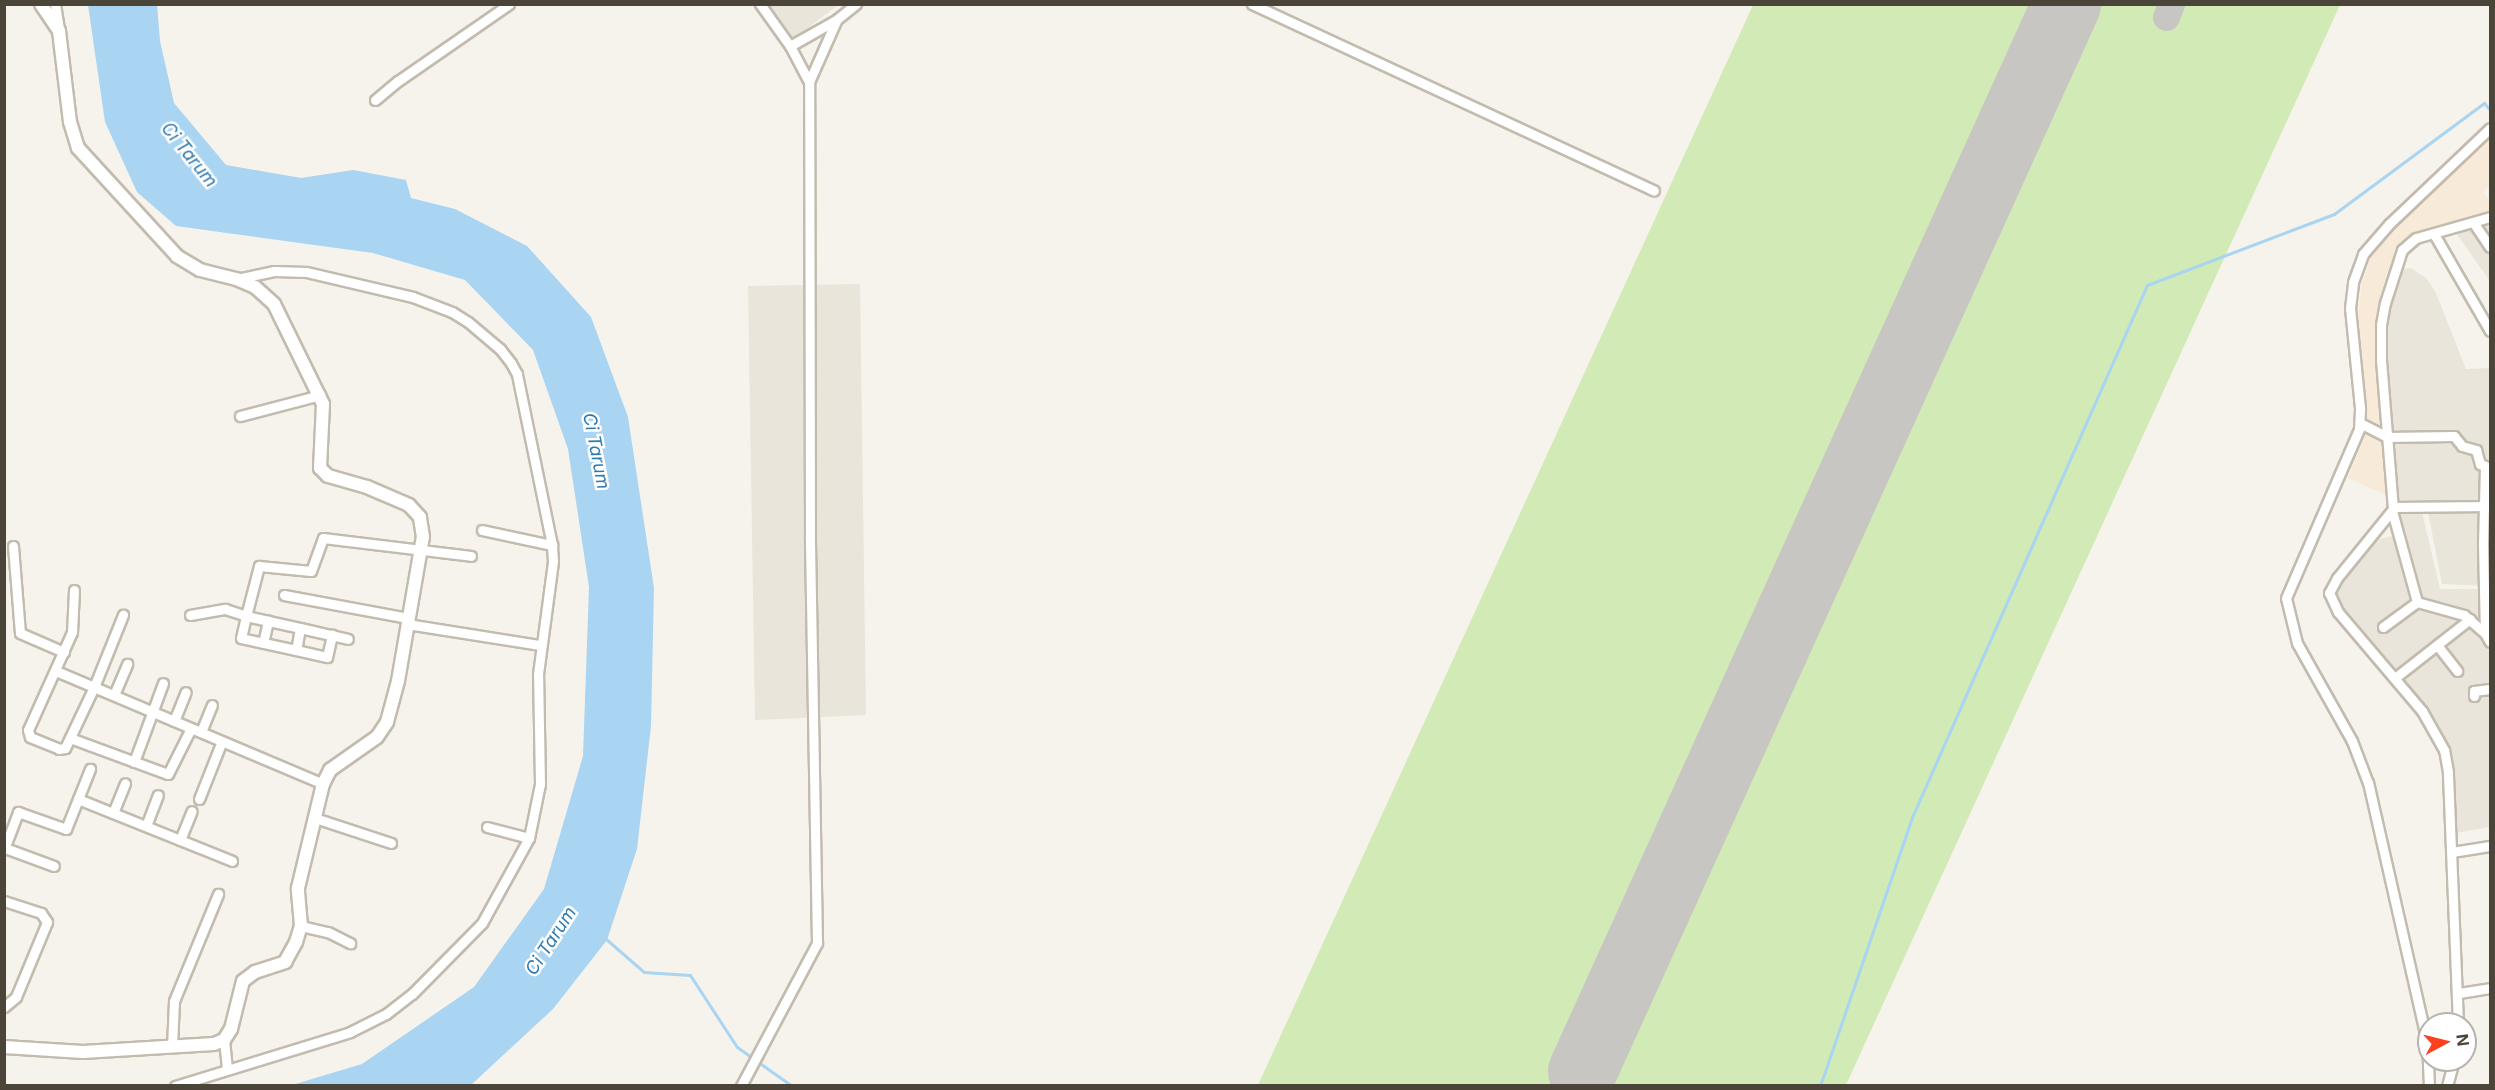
<!DOCTYPE html>
<html>
<head>
<meta charset="utf-8">
<style>
	body { margin:0 }
	#map { position:relative; width:2495px; height:1090px; overflow:hidden; background:#f6f3ec; font-family:Inter,sans-serif }
	div>[style] { position:absolute }
	[style*='--x'] { left:calc(var(--x)*1px); top:calc(var(--y)*1px); width:calc(var(--w)*1px); rotate:calc(var(--a)*1deg) }
	.residential>* { inset:0; background:#eae5da }
	.commercial>* { inset:0; background:#f7ead8 }
	.green>* { inset:0; background:#d2eab5 }
	.water>* { inset:0; background:#a9d4f2 }
	.stream>* { height:3px; margin:-1.5px; padding:0 1.5px; transform-origin:1.5px; border-radius:1.5px; background:#a9d4f2 }
	.taxiway>* { height:27px; margin:-13.5px; padding:0 13.5px; transform-origin:13.5px; border-radius:13.5px; background:#c8c6c3 }
	.runway>* { height:69px; margin:-34.5px; padding:0 34.5px; transform-origin:34.5px; border-radius:34.5px; background:#c8c6c3 }
	.roads { filter:drop-shadow(2px 0 #c2bbae) drop-shadow(-2px 0 #c2bbae) drop-shadow(0 2px #c2bbae) drop-shadow(0 -2px #c2bbae) }
	.minor>* { height:9px; margin:-4.5px; padding:0 4.5px; transform-origin:4.5px; border-radius:4.5px; background:#fff }
	.tertiary>* { height:12px; margin:-6px; padding:0 6px; transform-origin:6px; border-radius:6px; background:#fff }
	span { translate:-50% -50%; white-space:nowrap; text-align:center; line-height:1.15; -webkit-text-stroke:5px #fff; paint-order:stroke }
	.water-label { font-size:18px; color:#2e7ab2; font-style:italic }
	.frame { position:absolute; inset:0; border:6px solid #4b4439; pointer-events:none }
	.north { position:absolute; left:2417px; top:1012px; width:60px; height:60px; box-sizing:border-box; background:#fff; border:2px solid #b7b4b0; border-radius:50%; rotate:83deg; font-size:16px; font-weight:700; line-height:24px; text-align:center; color:#4b4439 }
	.north::after { content:''; display:block; margin:auto; width:21px; height:27px; background:#fc3f1d; clip-path:polygon(50% 0,100% 100%,50% 72%,0 100%) }
</style>
</head>
<body>
<div id="map">
	<div class="residential">
		<div style="clip-path:polygon(765px 5px,838px 5px,791px 41px)"></div>
		<div style="clip-path:polygon(2490px 221px,2490px 281px,2456px 233px)"></div>
		<div style="clip-path:polygon(2411px 268px,2426px 278px,2435px 291px,2466px 369px,2490px 368px,2490px 508px,2397px 509px,2385px 327px,2397px 269px)"></div>
		<div style="clip-path:polygon(860px 284px,866px 715px,755px 720px,748px 286px)"></div>
		<div style="clip-path:polygon(2422px 512px,2440px 589px,2485px 589px,2490px 614px,2490px 827px,2456px 833px,2450px 754px,2413px 691px,2328px 590px,2372px 541px,2396px 535px,2390px 514px)"></div>
		<div style="clip-path:polygon(2428px 512px,2490px 513px,2490px 604px,2486px 586px,2442px 584px)"></div>
	</div>
	<div class="commercial">
		<div style="clip-path:polygon(2490px 137px,2490px 185px,2483px 192px,2490px 201px,2490px 214px,2397px 244px,2384px 283px,2377px 328px,2386px 495px,2348px 478px,2365px 436px,2365px 394px,2357px 322px,2362px 283px,2374px 249px,2407px 213px)"></div>
	</div>
	<div class="green">
		<div style="clip-path:polygon(1753px 5px,2340px 5px,1846px 1085px,1258px 1085px)"></div>
	</div>
	<div class="water">
		<div style="clip-path:polygon(88px 5px,157px 5px,160px 41px,174px 103px,226px 165px,301px 178px,353px 170px,406px 180px,411px 198px,455px 209px,527px 246px,591px 317px,628px 417px,654px 588px,651px 726px,637px 849px,607px 940px,553px 1009px,471px 1085px,292px 1085px,362px 1064px,474px 987px,544px 889px,583px 756px,589px 587px,568px 449px,533px 350px,465px 280px,373px 253px,176px 226px,137px 192px,105px 122px)"></div>
	</div>
	<div class="stream">
		<div style="--x:606;--y:939;--w:50;--a:41"></div>
		<div style="--x:644;--y:972;--w:46;--a:3.7"></div>
		<div style="--x:690;--y:975;--w:86;--a:56.9"></div>
		<div style="--x:737;--y:1047;--w:67;--a:35.3"></div>
		<div style="--x:1820;--y:1086;--w:287;--a:-71.1"></div>
		<div style="--x:1913;--y:815;--w:579;--a:-66.18"></div>
		<div style="--x:2147;--y:285;--w:200;--a:-20.8"></div>
		<div style="--x:2334;--y:214;--w:187;--a:-36.5"></div>
		<div style="--x:2484;--y:103;--w:9;--a:49"></div>
	</div>
	<div class="taxiway">
		<div style="--x:2166;--y:17;--w:14;--a:-69"></div>
	</div>
	<div class="runway">
		<div style="--x:1582;--y:1071;--w:1172;--a:-65.6"></div>
	</div>
	<div class="roads">
		<div class="minor">
			<div style="--x:55;--y:4;--w:25;--a:81"></div>
			<div style="--x:1252;--y:4;--w:443;--a:24.9"></div>
			<div style="--x:790;--y:46;--w:53;--a:-29.5"></div>
			<div style="--x:836;--y:20;--w:26;--a:-39"></div>
			<div style="--x:809;--y:82;--w:67;--a:-66.1"></div>
			<div style="--x:375;--y:100;--w:30;--a:-40"></div>
			<div style="--x:398;--y:81;--w:135;--a:-34.7"></div>
			<div style="--x:2473;--y:222;--w:30;--a:56"></div>
			<div style="--x:2434;--y:234;--w:112;--a:60"></div>
			<div style="--x:240;--y:416;--w:83;--a:-14.7"></div>
			<div style="--x:2360;--y:423;--w:30;--a:27"></div>
			<div style="--x:2387;--y:437;--w:67;--a:-0.9"></div>
			<div style="--x:2454;--y:436;--w:13;--a:51"></div>
			<div style="--x:2462;--y:446;--w:15;--a:16"></div>
			<div style="--x:2476;--y:450;--w:15;--a:74"></div>
			<div style="--x:2480;--y:464;--w:9;--a:21"></div>
			<div style="--x:2393;--y:507;--w:97;--a:-0.6"></div>
			<div style="--x:2392;--y:511;--w:94;--a:74.6"></div>
			<div style="--x:2417;--y:602;--w:49;--a:15.5"></div>
			<div style="--x:2464;--y:615;--w:28;--a:41"></div>
			<div style="--x:2485;--y:633;--w:10;--a:61"></div>
			<div style="--x:482;--y:530;--w:72;--a:12.1"></div>
			<div style="--x:13;--y:546;--w:87;--a:85.4"></div>
			<div style="--x:20;--y:633;--w:48;--a:23.4"></div>
			<div style="--x:74;--y:590;--w:42;--a:92.7"></div>
			<div style="--x:72;--y:632;--w:107;--a:114.2"></div>
			<div style="--x:28;--y:730;--w:7;--a:74"></div>
			<div style="--x:30;--y:737;--w:31;--a:22"></div>
			<div style="--x:59;--y:749;--w:6;--a:-9"></div>
			<div style="--x:65;--y:748;--w:68;--a:-64.6"></div>
			<div style="--x:94;--y:687;--w:78;--a:-68.1"></div>
			<div style="--x:284;--y:595;--w:126;--a:10.5"></div>
			<div style="--x:190;--y:615;--w:36;--a:-10"></div>
			<div style="--x:225;--y:609;--w:22;--a:18"></div>
			<div style="--x:246;--y:616;--w:52;--a:-75.4"></div>
			<div style="--x:259;--y:566;--w:52;--a:5.5"></div>
			<div style="--x:311;--y:571;--w:35;--a:-70"></div>
			<div style="--x:323;--y:538;--w:149;--a:6.9"></div>
			<div style="--x:246;--y:616;--w:55;--a:12.5"></div>
			<div style="--x:300;--y:628;--w:22;--a:100"></div>
			<div style="--x:296;--y:650;--w:56;--a:-167.7"></div>
			<div style="--x:241;--y:638;--w:23;--a:-77"></div>
			<div style="--x:407;--y:624;--w:135;--a:9"></div>
			<div style="--x:2383;--y:627;--w:42;--a:-36.3"></div>
			<div style="--x:300;--y:628;--w:49;--a:12.9"></div>
			<div style="--x:2485;--y:633;--w:90;--a:-91.3"></div>
			<div style="--x:2483;--y:543;--w:76;--a:-88.5"></div>
			<div style="--x:263;--y:643;--w:23;--a:-77"></div>
			<div style="--x:2437;--y:645;--w:33;--a:52"></div>
			<div style="--x:296;--y:650;--w:32;--a:13"></div>
			<div style="--x:327;--y:657;--w:23;--a:-77"></div>
			<div style="--x:56;--y:671;--w:290;--a:22.9"></div>
			<div style="--x:2396;--y:677;--w:94;--a:-38.1"></div>
			<div style="--x:114;--y:695;--w:34;--a:-67"></div>
			<div style="--x:2474;--y:696;--w:5;--a:-90"></div>
			<div style="--x:2474;--y:691;--w:16;--a:-7"></div>
			<div style="--x:174;--y:721;--w:31;--a:-68"></div>
			<div style="--x:201;--y:732;--w:29;--a:-68"></div>
			<div style="--x:70;--y:738;--w:104;--a:20.2"></div>
			<div style="--x:168;--y:774;--w:51;--a:-63.4"></div>
			<div style="--x:134;--y:762;--w:84;--a:-69.8"></div>
			<div style="--x:78;--y:799;--w:166;--a:21.9"></div>
			<div style="--x:199;--y:799;--w:62;--a:-68.4"></div>
			<div style="--x:113;--y:813;--w:32;--a:-68"></div>
			<div style="--x:315;--y:818;--w:80;--a:18.2"></div>
			<div style="--x:146;--y:826;--w:33;--a:-69"></div>
			<div style="--x:487;--y:827;--w:43;--a:14.7"></div>
			<div style="--x:180;--y:840;--w:31;--a:-68"></div>
			<div style="--x:5;--y:848;--w:52;--a:20.2"></div>
			<div style="--x:4;--y:849;--w:40;--a:-69"></div>
			<div style="--x:18;--y:812;--w:51;--a:19.5"></div>
			<div style="--x:66;--y:829;--w:65;--a:-68.2"></div>
			<div style="--x:2452;--y:852;--w:38;--a:-9"></div>
			<div style="--x:4;--y:901;--w:39;--a:18"></div>
			<div style="--x:41;--y:913;--w:11;--a:56"></div>
			<div style="--x:47;--y:922;--w:81;--a:112.5"></div>
			<div style="--x:16;--y:997;--w:16;--a:140"></div>
			<div style="--x:301;--y:926;--w:28;--a:13"></div>
			<div style="--x:328;--y:932;--w:25;--a:27"></div>
			<div style="--x:2459;--y:993;--w:31;--a:-9"></div>
			<div style="--x:2458;--y:1024;--w:252;--a:-92.3"></div>
			<div style="--x:2448;--y:772;--w:22;--a:-100"></div>
			<div style="--x:2444;--y:750;--w:45;--a:-119.4"></div>
			<div style="--x:2422;--y:711;--w:130;--a:-130.3"></div>
			<div style="--x:2338;--y:612;--w:21;--a:-115"></div>
			<div style="--x:2329;--y:593;--w:17;--a:-62"></div>
			<div style="--x:2337;--y:578;--w:89;--a:-50.9"></div>
			<div style="--x:2393;--y:509;--w:149;--a:-94.6"></div>
			<div style="--x:2381;--y:360;--w:35;--a:-90"></div>
			<div style="--x:2381;--y:325;--w:22;--a:-80"></div>
			<div style="--x:2385;--y:303;--w:56;--a:-72.2"></div>
			<div style="--x:2402;--y:250;--w:18;--a:-41"></div>
			<div style="--x:2416;--y:238;--w:77;--a:-15.8"></div>
			<div style="--x:224;--y:1040;--w:28;--a:84"></div>
			<div style="--x:172;--y:1047;--w:46;--a:-87.5"></div>
			<div style="--x:174;--y:1001;--w:116;--a:-67.6"></div>
			<div style="--x:175;--y:1086;--w:183;--a:-17.1"></div>
			<div style="--x:350;--y:1032;--w:40;--a:-26.6"></div>
			<div style="--x:386;--y:1014;--w:33;--a:-38"></div>
			<div style="--x:412;--y:994;--w:100;--a:-45.4"></div>
			<div style="--x:482;--y:923;--w:97;--a:-61.1"></div>
			<div style="--x:529;--y:838;--w:55;--a:-78.5"></div>
			<div style="--x:540;--y:784;--w:110;--a:-91"></div>
			<div style="--x:538;--y:674;--w:114;--a:-82.4"></div>
			<div style="--x:553;--y:561;--w:16;--a:-94"></div>
			<div style="--x:552;--y:545;--w:175;--a:-101.6"></div>
			<div style="--x:517;--y:374;--w:13;--a:-119"></div>
			<div style="--x:511;--y:363;--w:18;--a:-128"></div>
			<div style="--x:500;--y:349;--w:42;--a:-139.8"></div>
			<div style="--x:468;--y:322;--w:19;--a:-148"></div>
			<div style="--x:452;--y:312;--w:42;--a:-159"></div>
			<div style="--x:413;--y:297;--w:110;--a:-166.8"></div>
			<div style="--x:306;--y:272;--w:32;--a:-178"></div>
			<div style="--x:274;--y:271;--w:39;--a:168"></div>
			<div style="--x:741;--y:1086;--w:162;--a:-62"></div>
			<div style="--x:817;--y:943;--w:407;--a:-91"></div>
			<div style="--x:810;--y:536;--w:454;--a:-90.1"></div>
			<div style="--x:809;--y:82;--w:41;--a:-117.8"></div>
			<div style="--x:790;--y:46;--w:52;--a:-125.5"></div>
			<div style="--x:2429;--y:1086;--w:44;--a:-92.6"></div>
			<div style="--x:2427;--y:1042;--w:266;--a:-102.8"></div>
			<div style="--x:2368;--y:783;--w:45;--a:-110.9"></div>
			<div style="--x:2352;--y:741;--w:112;--a:-119.3"></div>
			<div style="--x:2297;--y:643;--w:46;--a:-103.7"></div>
			<div style="--x:2286;--y:598;--w:184;--a:-66.6"></div>
			<div style="--x:2359;--y:429;--w:21;--a:-87"></div>
			<div style="--x:2360;--y:408;--w:100;--a:-95.7"></div>
			<div style="--x:2350;--y:308;--w:26;--a:-83"></div>
			<div style="--x:2353;--y:282;--w:30;--a:-70"></div>
			<div style="--x:2363;--y:254;--w:40;--a:-49"></div>
			<div style="--x:2389;--y:224;--w:139;--a:-43.5"></div>
			<div style="--x:2447;--y:1086;--w:27;--a:-75"></div>
		</div>
		<div class="tertiary">
			<div style="--x:4;--y:1047;--w:79;--a:3.6"></div>
			<div style="--x:83;--y:1052;--w:131;--a:-3.5"></div>
			<div style="--x:214;--y:1044;--w:11;--a:-22"></div>
			<div style="--x:224;--y:1040;--w:13;--a:-58"></div>
			<div style="--x:231;--y:1029;--w:49;--a:-76"></div>
			<div style="--x:243;--y:981;--w:15;--a:-37"></div>
			<div style="--x:255;--y:972;--w:32;--a:-18"></div>
			<div style="--x:285;--y:962;--w:23;--a:-61"></div>
			<div style="--x:296;--y:942;--w:17;--a:-73"></div>
			<div style="--x:301;--y:926;--w:38;--a:-95"></div>
			<div style="--x:298;--y:888;--w:107;--a:-76.5"></div>
			<div style="--x:323;--y:784;--w:16;--a:-63"></div>
			<div style="--x:330;--y:770;--w:57;--a:-35.1"></div>
			<div style="--x:377;--y:737;--w:18;--a:-56"></div>
			<div style="--x:387;--y:722;--w:42;--a:-75"></div>
			<div style="--x:398;--y:681;--w:146;--a:-80.2"></div>
			<div style="--x:423;--y:537;--w:20;--a:-99"></div>
			<div style="--x:420;--y:517;--w:16;--a:-133"></div>
			<div style="--x:409;--y:505;--w:46;--a:-156.8"></div>
			<div style="--x:367;--y:487;--w:41;--a:-164.2"></div>
			<div style="--x:328;--y:476;--w:11;--a:-135"></div>
			<div style="--x:320;--y:468;--w:64;--a:-87.3"></div>
			<div style="--x:323;--y:404;--w:111;--a:-116.1"></div>
			<div style="--x:274;--y:304;--w:25;--a:-138"></div>
			<div style="--x:255;--y:287;--w:21;--a:-157"></div>
			<div style="--x:236;--y:279;--w:37;--a:-166"></div>
			<div style="--x:200;--y:270;--w:27;--a:-149"></div>
			<div style="--x:177;--y:256;--w:147;--a:-132.5"></div>
			<div style="--x:78;--y:148;--w:27;--a:-107"></div>
			<div style="--x:70;--y:122;--w:92;--a:-96.9"></div>
			<div style="--x:59;--y:31;--w:32;--a:-124"></div>
		</div>
	</div>
	<div class="water-label">
		<span style="left:189px;top:155px;rotate:51deg">Ci Tarum</span>
		<span style="left:596px;top:451px;rotate:79deg">Ci Tarum</span>
		<span style="left:551px;top:941px;rotate:-57deg">Ci Tarum</span>
	</div>
	<div class="frame"></div>
	<div class="north">N</div>
</div>
</body>
</html>
